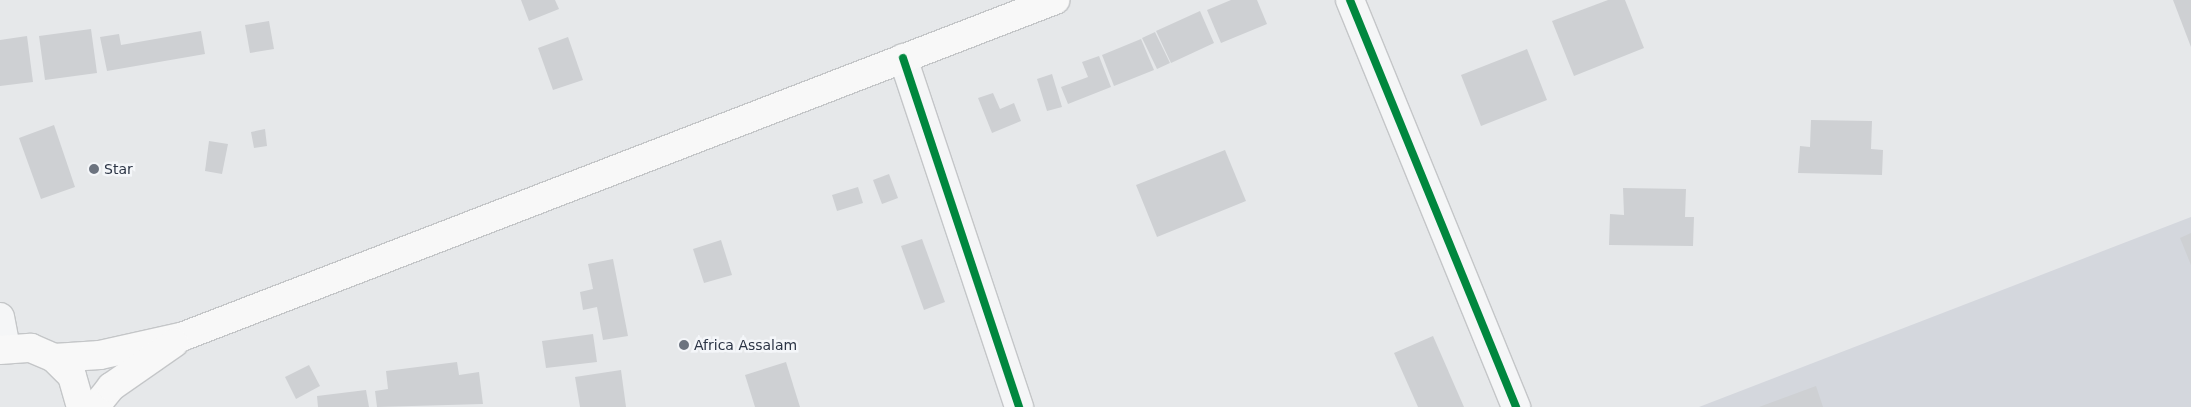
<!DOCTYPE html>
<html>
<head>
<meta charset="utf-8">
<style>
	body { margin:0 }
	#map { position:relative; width:2191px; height:407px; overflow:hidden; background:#e6e8ea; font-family:"DejaVu Sans",sans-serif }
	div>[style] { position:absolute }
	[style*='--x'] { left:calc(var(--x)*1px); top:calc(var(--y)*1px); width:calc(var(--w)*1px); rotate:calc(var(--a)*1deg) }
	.built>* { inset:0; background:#d4d7dd }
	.building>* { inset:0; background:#ced0d3 }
	.roads { filter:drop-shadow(1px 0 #c4c6c8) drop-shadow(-1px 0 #c4c6c8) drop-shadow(0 1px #c4c6c8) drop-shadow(0 -1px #c4c6c8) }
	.street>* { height:28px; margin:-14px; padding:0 14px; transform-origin:14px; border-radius:14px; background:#f5f6f7 }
	.primary>* { height:28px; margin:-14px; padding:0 14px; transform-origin:14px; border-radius:14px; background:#f8f8f8 }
	.cycleway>* { height:8px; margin:-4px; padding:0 4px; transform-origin:4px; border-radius:4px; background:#00873e }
	.dots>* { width:14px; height:14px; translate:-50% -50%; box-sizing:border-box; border:2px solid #f4f6f9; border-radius:50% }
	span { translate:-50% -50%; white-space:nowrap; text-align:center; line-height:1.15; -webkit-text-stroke:5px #f4f6f9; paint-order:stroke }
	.poi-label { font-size:14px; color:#2b3445 }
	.left { translate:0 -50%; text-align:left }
</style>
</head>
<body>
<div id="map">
	<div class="built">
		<div style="clip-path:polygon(2191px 217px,2191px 407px,1699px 407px)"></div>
	</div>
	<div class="building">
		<div style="clip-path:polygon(521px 0,555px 0,559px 9px,529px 21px)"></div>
		<div style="clip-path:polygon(1231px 0,1257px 0,1267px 24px,1221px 43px,1207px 10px)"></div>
		<div style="clip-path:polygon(1608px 0,1625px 0,1644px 48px,1574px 76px,1552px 21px)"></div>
		<div style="clip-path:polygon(2173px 0,2191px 0,2191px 47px)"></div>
		<div style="clip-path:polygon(1200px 11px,1214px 43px,1171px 63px,1156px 31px)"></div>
		<div style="clip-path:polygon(269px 21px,274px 49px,250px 53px,245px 25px)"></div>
		<div style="clip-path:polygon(91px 29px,97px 73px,45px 80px,39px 36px)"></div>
		<div style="clip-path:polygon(201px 31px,205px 54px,107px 71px,100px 37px,119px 34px,121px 45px)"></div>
		<div style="clip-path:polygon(1155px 32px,1170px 63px,1157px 69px,1142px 38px)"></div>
		<div style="clip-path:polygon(27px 36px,33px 82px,0 86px,0 40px)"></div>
		<div style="clip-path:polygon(568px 37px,583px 80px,553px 90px,538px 48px)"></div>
		<div style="clip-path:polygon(1141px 39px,1154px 70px,1114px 86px,1102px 55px)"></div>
		<div style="clip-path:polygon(1527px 49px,1547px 100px,1481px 126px,1461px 75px)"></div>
		<div style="clip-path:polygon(1099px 56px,1111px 87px,1068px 104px,1061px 87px,1088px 77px,1082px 62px)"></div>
		<div style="clip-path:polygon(1052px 74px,1062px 107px,1047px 111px,1037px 79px)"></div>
		<div style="clip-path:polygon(993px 93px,1000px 109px,1014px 103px,1021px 121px,992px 133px,978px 98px)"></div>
		<div style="clip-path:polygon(1811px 120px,1872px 121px,1871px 149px,1883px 150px,1882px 175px,1798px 173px,1800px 146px,1810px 147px)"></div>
		<div style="clip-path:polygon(54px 125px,75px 187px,41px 199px,19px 138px)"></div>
		<div style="clip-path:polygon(265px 129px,267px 146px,254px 148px,251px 132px)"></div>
		<div style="clip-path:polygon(209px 141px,228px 144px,222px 174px,205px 171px)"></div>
		<div style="clip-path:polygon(1225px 150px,1246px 201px,1157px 237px,1136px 185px)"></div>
		<div style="clip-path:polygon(889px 174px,898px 198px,882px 204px,873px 180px)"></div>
		<div style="clip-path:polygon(858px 187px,863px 203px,837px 211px,832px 195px)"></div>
		<div style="clip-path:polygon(1623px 188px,1686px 189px,1685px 217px,1694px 217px,1693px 246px,1609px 245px,1610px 214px,1624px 215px)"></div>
		<div style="clip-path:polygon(2191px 233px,2191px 265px,2180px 238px)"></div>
		<div style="clip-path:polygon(922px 239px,945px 302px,924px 310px,901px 246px)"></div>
		<div style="clip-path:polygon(721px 240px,732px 275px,704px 283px,693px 249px)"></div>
		<div style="clip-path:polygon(613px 259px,628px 336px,603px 340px,597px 307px,583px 310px,580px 292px,593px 289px,588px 264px)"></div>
		<div style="clip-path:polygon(593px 334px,597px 362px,546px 368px,542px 341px)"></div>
		<div style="clip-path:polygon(1433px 336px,1464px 407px,1418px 407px,1394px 353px)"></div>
		<div style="clip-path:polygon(457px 362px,459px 375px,479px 372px,483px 404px,377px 407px,375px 391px,388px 389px,386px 371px)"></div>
		<div style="clip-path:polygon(786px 362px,800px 407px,755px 407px,745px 375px)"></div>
		<div style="clip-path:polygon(309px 365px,320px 386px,296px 399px,285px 377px)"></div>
		<div style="clip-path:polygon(621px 370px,626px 407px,580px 407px,575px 377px)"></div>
		<div style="clip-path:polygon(1816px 386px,1823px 407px,1759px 407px)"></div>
		<div style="clip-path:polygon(366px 390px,369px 407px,318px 407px,317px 396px)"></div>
	</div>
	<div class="roads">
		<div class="street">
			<div style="--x:1350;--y:0;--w:440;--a:67.8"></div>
			<div style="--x:903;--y:58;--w:368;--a:71.6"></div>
			<div style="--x:0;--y:317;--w:32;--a:79"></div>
		</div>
		<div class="primary">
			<div style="--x:0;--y:350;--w:31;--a:-4"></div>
			<div style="--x:31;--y:348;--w:25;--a:23"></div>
			<div style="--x:54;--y:358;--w:25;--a:45"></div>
			<div style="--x:72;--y:376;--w:32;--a:74"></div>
			<div style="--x:54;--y:358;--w:46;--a:-3.7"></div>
			<div style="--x:100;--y:355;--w:86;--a:-12.7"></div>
			<div style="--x:184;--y:336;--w:934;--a:-21.09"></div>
			<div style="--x:95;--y:407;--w:26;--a:-51"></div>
			<div style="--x:111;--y:387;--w:77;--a:-34.9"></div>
		</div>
	</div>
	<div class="cycleway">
		<div style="--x:1350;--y:0;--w:440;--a:67.8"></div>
		<div style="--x:903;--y:58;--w:368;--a:71.6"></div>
	</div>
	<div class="dots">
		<div style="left:94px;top:169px;background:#6c737f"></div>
		<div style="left:684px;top:345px;background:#6c737f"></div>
	</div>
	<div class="poi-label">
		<span class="left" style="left:104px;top:169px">Star</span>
		<span class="left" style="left:694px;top:345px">Africa Assalam</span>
	</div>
</div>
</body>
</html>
